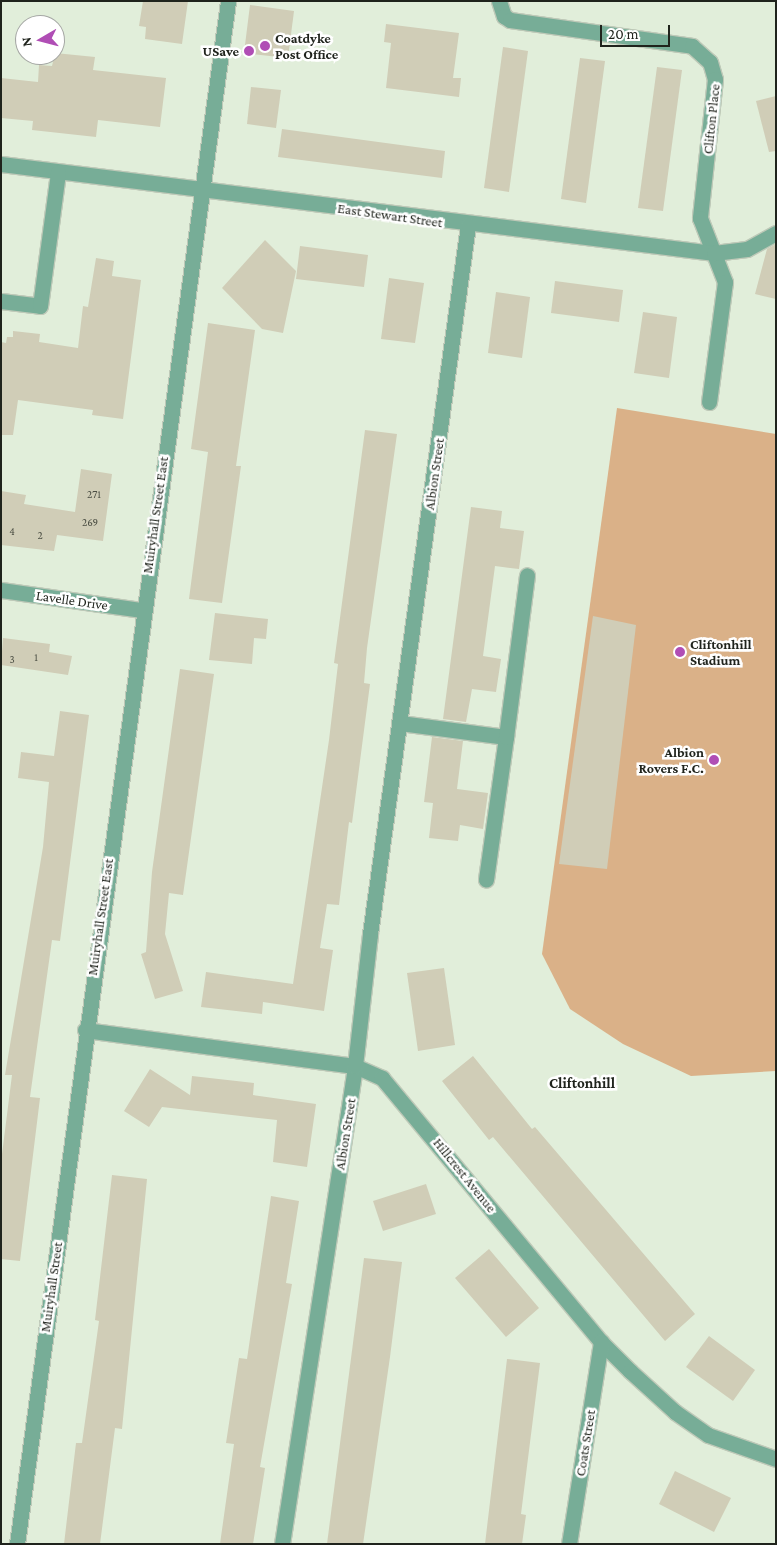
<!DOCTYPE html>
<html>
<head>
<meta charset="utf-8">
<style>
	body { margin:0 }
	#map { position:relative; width:777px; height:1545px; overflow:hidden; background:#e1eeda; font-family:"Crimson Pro",serif }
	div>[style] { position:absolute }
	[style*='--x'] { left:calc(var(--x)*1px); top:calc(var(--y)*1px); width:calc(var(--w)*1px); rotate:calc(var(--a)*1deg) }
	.green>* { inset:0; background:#dab188 }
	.building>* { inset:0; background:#d0cdb7 }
	.roads { filter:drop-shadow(1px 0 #bec9b8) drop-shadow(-1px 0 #bec9b8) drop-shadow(0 1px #bec9b8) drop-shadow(0 -1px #bec9b8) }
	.minor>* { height:15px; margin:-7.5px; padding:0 7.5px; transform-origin:7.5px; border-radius:7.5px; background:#77ad97 }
	.dots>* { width:14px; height:14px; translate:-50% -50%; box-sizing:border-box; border:2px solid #fff; border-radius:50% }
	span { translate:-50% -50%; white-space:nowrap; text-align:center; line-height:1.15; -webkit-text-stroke:5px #fff; paint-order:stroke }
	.number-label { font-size:11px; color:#4b4e43 }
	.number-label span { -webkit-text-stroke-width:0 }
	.poi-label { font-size:14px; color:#1f231c; font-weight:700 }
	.left { translate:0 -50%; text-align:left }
	.right { translate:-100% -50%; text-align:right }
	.street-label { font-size:14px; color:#1f231c }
	.neighbourhood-label { font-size:15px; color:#1f231c; font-weight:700 }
	.frame { position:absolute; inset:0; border:2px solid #1f231c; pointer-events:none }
	.north { position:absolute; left:15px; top:15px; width:50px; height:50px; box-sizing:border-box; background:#fff; border:1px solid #a5a7a4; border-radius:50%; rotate:262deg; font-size:14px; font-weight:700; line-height:20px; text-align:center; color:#1f231c }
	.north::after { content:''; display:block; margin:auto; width:18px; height:22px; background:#b04eb5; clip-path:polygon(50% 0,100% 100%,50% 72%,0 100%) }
	.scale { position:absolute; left:600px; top:25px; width:70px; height:22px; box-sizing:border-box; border:2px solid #1f231c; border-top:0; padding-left:6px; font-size:15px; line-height:18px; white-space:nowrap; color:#1f231c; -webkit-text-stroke:4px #fff; paint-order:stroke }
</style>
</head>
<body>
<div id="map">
	<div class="green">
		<div style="clip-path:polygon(617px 408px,776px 434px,776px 1071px,691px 1076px,623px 1044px,570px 1009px,542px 954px)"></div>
	</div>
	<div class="building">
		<div style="clip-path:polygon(143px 1px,188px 1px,182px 44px,145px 39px,146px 27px,139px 26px)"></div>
		<div style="clip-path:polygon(250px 5px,294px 11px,288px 58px,244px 53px)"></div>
		<div style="clip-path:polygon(386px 24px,459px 33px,453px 78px,461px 78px,459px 97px,386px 88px,391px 43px,384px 42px)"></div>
		<div style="clip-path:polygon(503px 47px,528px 51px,509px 192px,484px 188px)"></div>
		<div style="clip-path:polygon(55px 53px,95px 57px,93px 70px,166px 78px,160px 127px,98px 120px,96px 137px,32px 130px,33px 121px,1px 118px,1px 78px,38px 82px,39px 65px,52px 66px)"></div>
		<div style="clip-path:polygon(580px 58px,605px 61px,586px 203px,561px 199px)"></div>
		<div style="clip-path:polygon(657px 67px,682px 70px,663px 211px,638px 208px)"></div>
		<div style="clip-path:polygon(251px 87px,281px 90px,276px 128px,247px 124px)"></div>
		<div style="clip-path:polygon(776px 96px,776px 151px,769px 152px,756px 101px)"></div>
		<div style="clip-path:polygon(282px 129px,445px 151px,442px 178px,278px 157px)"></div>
		<div style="clip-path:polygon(265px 240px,296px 271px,283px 333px,262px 329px,222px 288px)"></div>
		<div style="clip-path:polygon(776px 244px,776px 299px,755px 294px,767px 249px)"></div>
		<div style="clip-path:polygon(300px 246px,368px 255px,364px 287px,296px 279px)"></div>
		<div style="clip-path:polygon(96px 258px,114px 261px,112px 276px,141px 280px,123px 419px,92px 415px,93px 410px,18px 400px,13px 435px,1px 435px,1px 342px,6px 343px,7px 337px,13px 337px,13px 331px,40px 334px,39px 342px,78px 348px,83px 306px,88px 307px)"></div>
		<div style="clip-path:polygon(389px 278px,424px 283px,415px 343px,381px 339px)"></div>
		<div style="clip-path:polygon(555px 281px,623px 290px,619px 322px,551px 313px)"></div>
		<div style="clip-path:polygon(496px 292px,530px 297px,522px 358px,488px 353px)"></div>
		<div style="clip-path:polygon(643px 312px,677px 317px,669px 378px,634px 373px)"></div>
		<div style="clip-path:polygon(208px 323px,255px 330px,236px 466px,241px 466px,222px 603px,189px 599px,208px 452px,191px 449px)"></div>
		<div style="clip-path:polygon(365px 430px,397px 434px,367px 648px,364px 683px,370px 684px,352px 823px,349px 822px,339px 905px,327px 904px,320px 948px,333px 950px,324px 1011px,263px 1002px,262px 1014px,201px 1007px,206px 972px,293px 984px,329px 740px,338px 664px,334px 663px)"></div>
		<div style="clip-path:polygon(81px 469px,112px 474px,103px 541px,57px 535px,54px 551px,1px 545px,1px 491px,26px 495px,24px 504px,75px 512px)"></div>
		<div style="clip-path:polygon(471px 507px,502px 511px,500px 528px,524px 531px,519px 569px,495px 566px,483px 656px,501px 659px,496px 692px,472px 689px,466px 722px,443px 719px)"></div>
		<div style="clip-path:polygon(215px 613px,268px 619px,266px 639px,254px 638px,252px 664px,209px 660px)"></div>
		<div style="clip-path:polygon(593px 616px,636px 625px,607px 869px,559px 864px)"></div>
		<div style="clip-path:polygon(3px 638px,50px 644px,49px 652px,72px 656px,68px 675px,1px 665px)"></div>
		<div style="clip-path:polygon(180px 669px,214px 674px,183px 895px,169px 893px,165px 934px,183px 991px,155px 999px,141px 954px,146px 952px,152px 872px)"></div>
		<div style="clip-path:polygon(60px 711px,89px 715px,60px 941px,52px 940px,30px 1097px,40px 1098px,20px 1261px,1px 1259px,1px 1162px,12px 1075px,5px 1075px,43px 847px,49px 782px,18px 778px,21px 752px,54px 756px)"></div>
		<div style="clip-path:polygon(432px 737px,463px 741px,457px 789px,488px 793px,483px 829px,460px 825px,458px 841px,429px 838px,433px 803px,424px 802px)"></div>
		<div style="clip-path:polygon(444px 968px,455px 1045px,418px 1051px,407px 973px)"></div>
		<div style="clip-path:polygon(473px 1056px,532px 1129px,535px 1127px,695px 1314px,665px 1341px,493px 1137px,489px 1140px,442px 1081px)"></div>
		<div style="clip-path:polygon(150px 1069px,190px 1095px,192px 1076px,254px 1083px,253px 1095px,316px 1104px,307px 1167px,273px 1162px,277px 1120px,162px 1107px,149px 1127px,124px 1111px)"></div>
		<div style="clip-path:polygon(112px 1175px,147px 1179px,122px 1429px,115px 1428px,100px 1544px,64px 1544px,76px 1443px,82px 1443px,99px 1321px,95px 1320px)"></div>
		<div style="clip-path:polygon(426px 1184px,436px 1214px,383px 1231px,373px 1201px)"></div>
		<div style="clip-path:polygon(271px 1196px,299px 1201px,286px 1283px,292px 1284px,260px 1467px,265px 1468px,253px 1544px,220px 1544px,234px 1444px,226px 1443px,239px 1358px,247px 1359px)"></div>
		<div style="clip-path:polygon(489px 1249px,539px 1308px,506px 1337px,455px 1278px)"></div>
		<div style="clip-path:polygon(364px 1258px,402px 1262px,390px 1357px,363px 1544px,327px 1544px)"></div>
		<div style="clip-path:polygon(709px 1336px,755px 1370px,733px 1401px,686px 1367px)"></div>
		<div style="clip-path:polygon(507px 1359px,540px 1363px,521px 1514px,526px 1515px,522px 1544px,485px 1544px)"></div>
		<div style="clip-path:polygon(675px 1471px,731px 1498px,714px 1532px,659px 1504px)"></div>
	</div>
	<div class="roads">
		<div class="minor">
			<div style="--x:499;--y:1;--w:16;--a:72"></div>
			<div style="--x:504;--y:16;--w:7;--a:34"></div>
			<div style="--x:510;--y:20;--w:184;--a:8.1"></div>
			<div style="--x:692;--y:46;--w:24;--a:42"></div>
			<div style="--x:710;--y:62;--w:18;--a:74"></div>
			<div style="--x:715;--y:79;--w:140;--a:96.2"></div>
			<div style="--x:700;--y:218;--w:69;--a:68.7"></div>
			<div style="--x:725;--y:282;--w:121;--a:97.6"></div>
			<div style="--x:1;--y:164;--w:719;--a:7.12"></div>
			<div style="--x:714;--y:253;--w:33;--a:-7"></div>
			<div style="--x:747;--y:249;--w:33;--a:-29"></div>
			<div style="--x:1;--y:301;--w:39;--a:7"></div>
			<div style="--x:40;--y:306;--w:135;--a:-82.3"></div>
			<div style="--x:1;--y:590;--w:142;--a:8.1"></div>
			<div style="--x:400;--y:723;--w:107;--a:7.5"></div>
			<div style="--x:506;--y:737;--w:144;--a:98"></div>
			<div style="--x:506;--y:737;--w:163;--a:-82.6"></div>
			<div style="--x:85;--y:1030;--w:272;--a:7.6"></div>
			<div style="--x:355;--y:1066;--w:30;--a:24"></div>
			<div style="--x:382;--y:1078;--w:343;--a:50.3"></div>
			<div style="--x:601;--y:1342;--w:41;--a:45"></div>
			<div style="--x:630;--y:1371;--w:61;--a:42.3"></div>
			<div style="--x:675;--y:1412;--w:40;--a:34.9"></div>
			<div style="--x:708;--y:1435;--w:72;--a:19.4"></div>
			<div style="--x:17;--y:1544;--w:1557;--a:-82.21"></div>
			<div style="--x:282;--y:1544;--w:484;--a:-81.3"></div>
			<div style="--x:355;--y:1066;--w:133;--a:-83.5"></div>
			<div style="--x:370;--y:934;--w:716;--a:-82.13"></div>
			<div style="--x:569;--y:1544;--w:205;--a:-81"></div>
		</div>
	</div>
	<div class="dots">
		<div style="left:265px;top:46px;background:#b04eb5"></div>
		<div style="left:249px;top:51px;background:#b04eb5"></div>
		<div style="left:680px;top:652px;background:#b04eb5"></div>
		<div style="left:714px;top:760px;background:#b04eb5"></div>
	</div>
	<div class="number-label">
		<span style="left:94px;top:494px">271</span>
		<span style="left:90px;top:522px">269</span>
		<span style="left:12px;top:531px">4</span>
		<span style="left:40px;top:535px">2</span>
		<span style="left:36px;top:657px">1</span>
		<span style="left:12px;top:659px">3</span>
	</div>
	<div class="poi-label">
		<span class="left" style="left:275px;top:46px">Coatdyke<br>Post Office</span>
		<span class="right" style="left:239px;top:51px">USave</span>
		<span class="left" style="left:690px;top:652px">Cliftonhill<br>Stadium</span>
		<span class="right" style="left:704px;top:760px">Albion<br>Rovers F.C.</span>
	</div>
	<div class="street-label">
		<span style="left:711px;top:119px;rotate:-84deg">Clifton Place</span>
		<span style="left:390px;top:215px;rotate:8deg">East Stewart Street</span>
		<span style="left:434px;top:474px;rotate:-82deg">Albion Street</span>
		<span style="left:155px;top:515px;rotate:-82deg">Muiryhall Street East</span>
		<span style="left:72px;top:600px;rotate:8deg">Lavelle Drive</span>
		<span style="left:100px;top:917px;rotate:-82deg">Muiryhall Street East</span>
		<span style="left:345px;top:1134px;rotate:-81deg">Albion Street</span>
		<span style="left:465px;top:1175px;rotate:51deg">Hillcrest Avenue</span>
		<span style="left:51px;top:1287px;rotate:-82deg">Muiryhall Street</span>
		<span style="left:585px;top:1443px;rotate:-81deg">Coats Street</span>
	</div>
	<div class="neighbourhood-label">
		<span style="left:582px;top:1084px">Cliftonhill</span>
	</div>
	<div class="frame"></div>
	<div class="north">N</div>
	<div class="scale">20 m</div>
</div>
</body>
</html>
